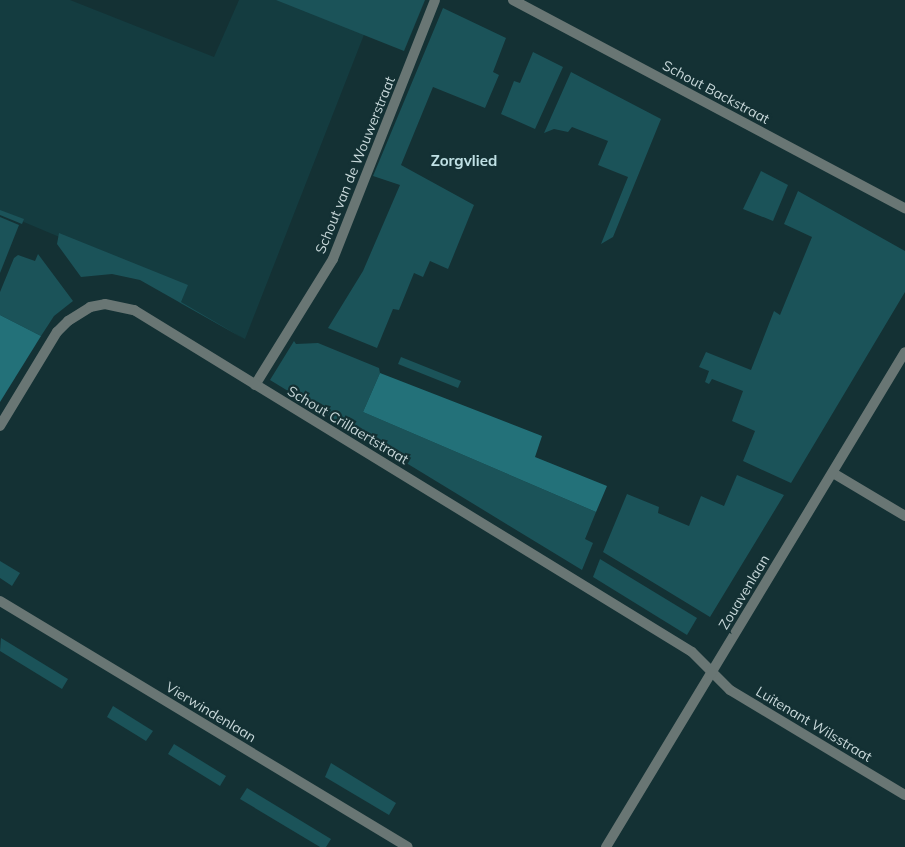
<!DOCTYPE html>
<html>
<head>
<meta charset="utf-8">
<style>
	body { margin:0 }
	#map { position:relative; width:905px; height:847px; overflow:hidden; background:#143134; font-family:Mulish,sans-serif }
	div>[style] { position:absolute }
	[style*='--x'] { left:calc(var(--x)*1px); top:calc(var(--y)*1px); width:calc(var(--w)*1px); rotate:calc(var(--a)*1deg) }
	.built>* { inset:0; background:#143c40 }
	.green>* { inset:0; background:#1b5359 }
	.forest>* { inset:0; background:#237179 }
	.minor>* { height:10px; margin:-5px; padding:0 5px; transform-origin:5px; border-radius:5px; background:#697674 }
	span { translate:-50% -50%; white-space:nowrap; text-align:center; line-height:1.15; -webkit-text-stroke:4.5px #143134; paint-order:stroke }
	.street-label { font-size:14px; color:#c7d7d9 }
	.neighbourhood-label { font-size:15px; color:#c0e1e5; font-weight:700 }
</style>
</head>
<body>
<div id="map">
	<div class="built">
		<div style="clip-path:polygon(0 0,70px 0,214px 57px,239px 0,300px 0,367px 27px,245px 339px,180px 303px,157px 278px,0 212px)"></div>
	</div>
	<div class="green">
		<div style="clip-path:polygon(276px 0,425px 0,404px 51px)"></div>
		<div style="clip-path:polygon(443px 8px,506px 38px,493px 72px,499px 75px,485px 108px,433px 87px,401px 165px,474px 205px,448px 269px,430px 261px,423px 277px,414px 273px,399px 310px,393px 309px,377px 348px,328px 328px,363px 271px,400px 185px,373px 176px)"></div>
		<div style="clip-path:polygon(533px 52px,563px 67px,535px 129px,501px 114px,514px 81px,520px 83px)"></div>
		<div style="clip-path:polygon(571px 72px,661px 119px,613px 237px,601px 244px,628px 177px,598px 165px,608px 141px,572px 127px,568px 132px,554px 129px,544px 133px)"></div>
		<div style="clip-path:polygon(761px 171px,788px 185px,773px 221px,743px 209px)"></div>
		<div style="clip-path:polygon(798px 191px,905px 251px,905px 292px,791px 483px,743px 461px,755px 431px,732px 421px,743px 391px,712px 379px,709px 384px,705px 382px,709px 371px,699px 367px,706px 352px,751px 370px,774px 311px,780px 315px,812px 237px,784px 224px)"></div>
		<div style="clip-path:polygon(0 210px,24px 219px,22px 224px,0 215px)"></div>
		<div style="clip-path:polygon(0 217px,19px 225px,0 273px)"></div>
		<div style="clip-path:polygon(59px 233px,188px 285px,181px 302px,246px 340px,140px 280px,112px 274px,81px 277px,57px 244px)"></div>
		<div style="clip-path:polygon(38px 254px,73px 301px,54px 316px,41px 336px,0 315px,0 292px,14px 258px,18px 255px,35px 261px)"></div>
		<div style="clip-path:polygon(294px 341px,296px 344px,318px 343px,379px 368px,380px 373px,363px 412px,596px 512px,585px 539px,593px 543px,582px 570px,270px 380px)"></div>
		<div style="clip-path:polygon(401px 357px,461px 381px,458px 388px,398px 364px)"></div>
		<div style="clip-path:polygon(737px 475px,784px 495px,710px 617px,603px 552px,627px 494px,659px 507px,658px 513px,689px 526px,701px 496px,724px 506px)"></div>
		<div style="clip-path:polygon(600px 559px,697px 618px,687px 635px,593px 577px)"></div>
		<div style="clip-path:polygon(0 561px,20px 573px,12px 586px,0 578px)"></div>
		<div style="clip-path:polygon(1px 638px,68px 679px,62px 689px,0 651px)"></div>
		<div style="clip-path:polygon(113px 706px,153px 731px,146px 741px,107px 717px)"></div>
		<div style="clip-path:polygon(174px 744px,226px 776px,220px 786px,168px 754px)"></div>
		<div style="clip-path:polygon(331px 763px,396px 803px,389px 815px,325px 777px)"></div>
		<div style="clip-path:polygon(247px 788px,331px 839px,326px 847px,320px 847px,240px 799px)"></div>
	</div>
	<div class="forest">
		<div style="clip-path:polygon(0 315px,41px 336px,0 402px)"></div>
		<div style="clip-path:polygon(380px 373px,542px 436px,535px 457px,607px 486px,596px 512px,363px 412px)"></div>
	</div>
	<div class="minor">
		<div style="--x:513;--y:0;--w:444;--a:28"></div>
		<div style="--x:255;--y:385;--w:148;--a:-58.2"></div>
		<div style="--x:333;--y:259;--w:278;--a:-68.5"></div>
		<div style="--x:0;--y:426;--w:110;--a:-58.8"></div>
		<div style="--x:57;--y:332;--w:16;--a:-45"></div>
		<div style="--x:68;--y:321;--w:26;--a:-32"></div>
		<div style="--x:90;--y:307;--w:15;--a:-11"></div>
		<div style="--x:105;--y:304;--w:30;--a:12"></div>
		<div style="--x:134;--y:310;--w:654;--a:31.5"></div>
		<div style="--x:692;--y:652;--w:54;--a:45"></div>
		<div style="--x:730;--y:690;--w:204;--a:31"></div>
		<div style="--x:833;--y:473;--w:84;--a:30.8"></div>
		<div style="--x:0;--y:601;--w:476;--a:31.1"></div>
		<div style="--x:606;--y:847;--w:578;--a:-58.87"></div>
	</div>
	<div class="street-label">
		<span style="left:716px;top:92px;rotate:28deg">Schout Backstraat</span>
		<span style="left:355px;top:165px;rotate:-68deg">Schout van de Wouwerstraat</span>
		<span style="left:348px;top:425px;rotate:31deg">Schout Crillaertstraat</span>
		<span style="left:744px;top:592px;rotate:-59deg">Zouavenlaan</span>
		<span style="left:211px;top:712px;rotate:31deg">Vierwindenlaan</span>
		<span style="left:814px;top:724px;rotate:31deg">Luitenant Wilsstraat</span>
	</div>
	<div class="neighbourhood-label">
		<span style="left:464px;top:161px">Zorgvlied</span>
	</div>
</div>
</body>
</html>
